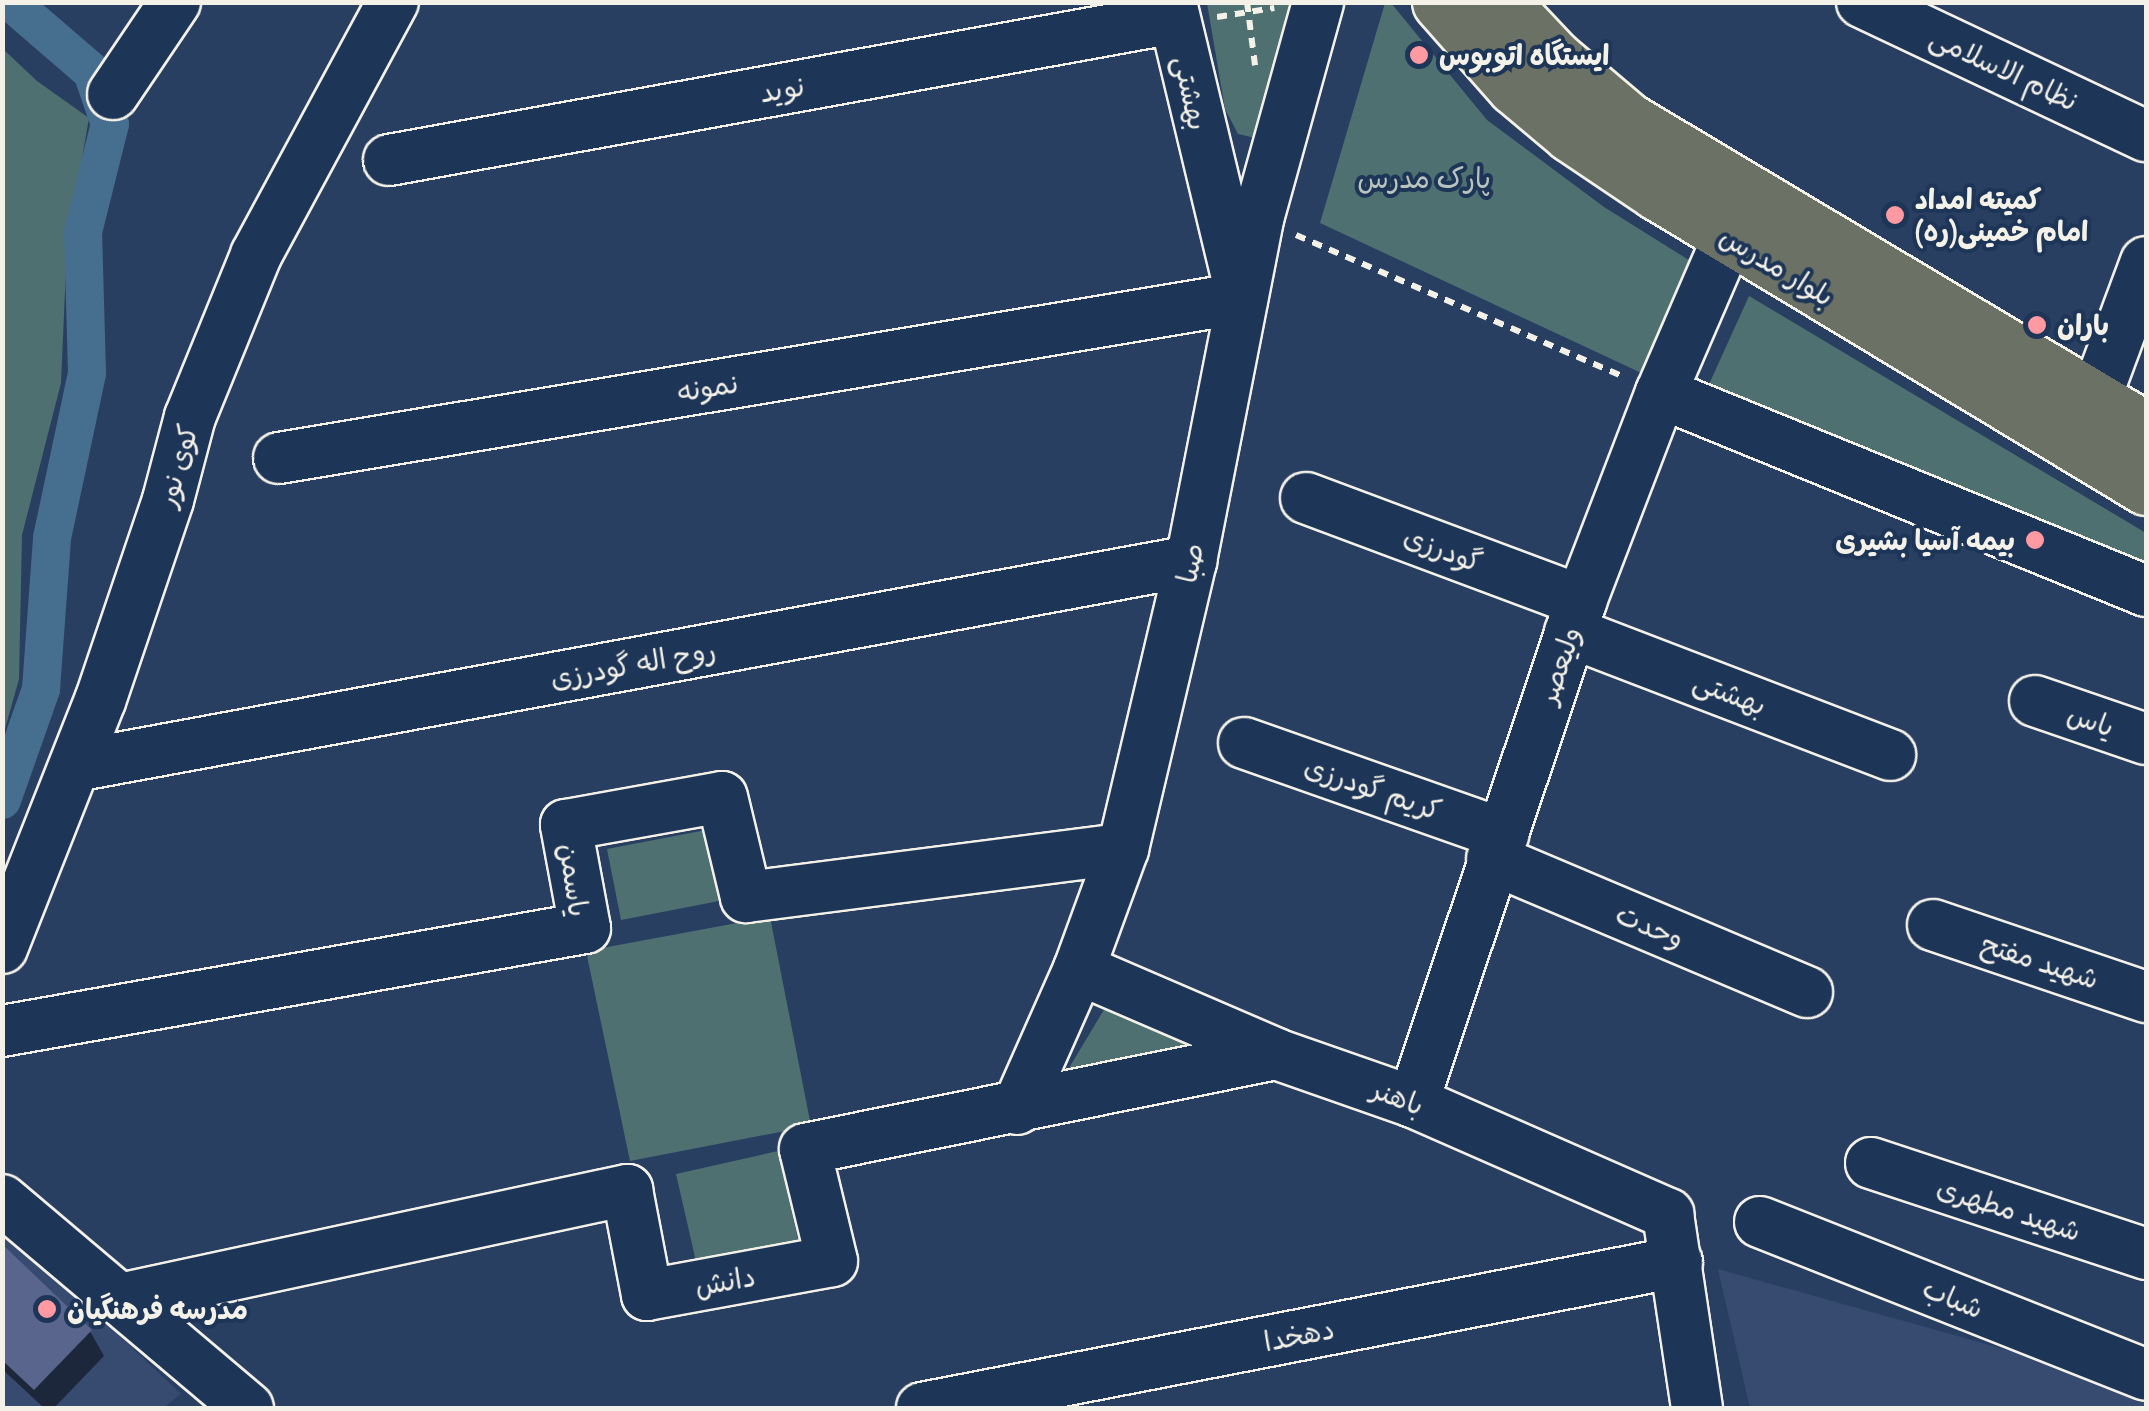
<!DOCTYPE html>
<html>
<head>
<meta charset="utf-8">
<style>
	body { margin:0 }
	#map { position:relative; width:2149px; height:1411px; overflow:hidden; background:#293f62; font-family:Delius,"Playpen Sans Arabic",sans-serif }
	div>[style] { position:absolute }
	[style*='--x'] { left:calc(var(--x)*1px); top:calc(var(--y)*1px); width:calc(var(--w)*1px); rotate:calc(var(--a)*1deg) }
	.built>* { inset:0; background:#374a6f }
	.green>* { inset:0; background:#4e7071 }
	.shadow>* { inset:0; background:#0007 }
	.canal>* { height:38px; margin:-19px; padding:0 19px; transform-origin:19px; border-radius:19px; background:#466e8e }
	.building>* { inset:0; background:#59658d }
	.path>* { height:6px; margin-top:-3px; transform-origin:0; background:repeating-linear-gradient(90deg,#f4f1e8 0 10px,transparent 0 18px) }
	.roads { filter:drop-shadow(2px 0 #f4f1e8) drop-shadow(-2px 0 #f4f1e8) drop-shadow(0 2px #f4f1e8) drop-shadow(0 -2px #f4f1e8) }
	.minor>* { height:50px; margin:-25px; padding:0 25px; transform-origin:25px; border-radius:25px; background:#1d3557 }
	.major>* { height:55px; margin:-27.5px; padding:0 27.5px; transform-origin:27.5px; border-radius:27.5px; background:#6b7165 }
	.dots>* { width:28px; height:28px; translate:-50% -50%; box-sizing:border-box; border:5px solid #1d3557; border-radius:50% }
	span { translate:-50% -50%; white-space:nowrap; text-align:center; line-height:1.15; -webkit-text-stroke:8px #1d3557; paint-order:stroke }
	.poi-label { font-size:28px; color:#f4f1e8; font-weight:700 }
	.left { translate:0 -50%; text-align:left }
	.right { translate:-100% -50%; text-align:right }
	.street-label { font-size:28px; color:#f4f1e8 }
	.park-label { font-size:28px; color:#bac4be }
	.frame { position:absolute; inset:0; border:5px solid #f4f1e8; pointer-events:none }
</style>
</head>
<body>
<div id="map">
	<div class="built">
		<div style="clip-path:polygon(2px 1225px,181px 1394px,163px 1408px,3px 1408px)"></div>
		<div style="clip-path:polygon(1718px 1269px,2146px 1389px,2146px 1408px,1750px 1408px)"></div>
	</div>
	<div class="green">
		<div style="clip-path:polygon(1207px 3px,1300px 3px,1264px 140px,1238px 134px,1225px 109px)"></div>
		<div style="clip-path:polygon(1385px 3px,1391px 3px,1487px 120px,1604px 207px,1692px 262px,1650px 377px,1320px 223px)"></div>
		<div style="clip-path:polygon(3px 49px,37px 81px,89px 118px,67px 246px,61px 383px,22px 535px,19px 679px,3px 736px)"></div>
		<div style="clip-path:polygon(1749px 296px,2146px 533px,2146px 579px,1701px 402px)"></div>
		<div style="clip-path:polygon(706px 830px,719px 901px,621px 920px,607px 849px)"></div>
		<div style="clip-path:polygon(770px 917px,811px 1126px,630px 1161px,586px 951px)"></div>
		<div style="clip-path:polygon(1111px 998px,1222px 1047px,1060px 1083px)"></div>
		<div style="clip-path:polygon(778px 1151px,799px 1244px,697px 1266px,676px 1174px)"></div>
	</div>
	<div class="shadow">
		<div style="clip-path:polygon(2px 1248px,90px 1331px,104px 1356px,54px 1408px,44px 1408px,2px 1369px)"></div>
	</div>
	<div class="canal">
		<div style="--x:2;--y:800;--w:118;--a:-70.6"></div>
		<div style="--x:41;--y:689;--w:151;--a:-85.8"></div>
		<div style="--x:52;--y:538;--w:169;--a:-78"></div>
		<div style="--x:87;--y:373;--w:141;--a:-91.6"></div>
		<div style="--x:83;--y:232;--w:111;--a:-76"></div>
		<div style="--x:110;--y:124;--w:55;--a:-109.1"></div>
		<div style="--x:92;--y:72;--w:107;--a:-139.2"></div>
	</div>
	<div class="building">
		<div style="clip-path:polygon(2px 1244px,92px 1330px,34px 1390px,2px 1360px)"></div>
	</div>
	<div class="path">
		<div style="--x:1247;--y:2;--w:64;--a:82.8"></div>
		<div style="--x:1217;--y:17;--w:58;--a:-9"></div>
		<div style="--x:1296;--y:235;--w:357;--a:23.4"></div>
	</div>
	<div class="roads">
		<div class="minor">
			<div style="--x:1862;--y:2;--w:314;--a:25.3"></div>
			<div style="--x:113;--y:94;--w:111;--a:-56"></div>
			<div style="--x:389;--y:160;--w:798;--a:-10.25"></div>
			<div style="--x:1661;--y:393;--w:524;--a:22.21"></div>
			<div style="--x:2095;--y:399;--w:146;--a:-69.6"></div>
			<div style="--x:279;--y:458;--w:976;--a:-9.43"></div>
			<div style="--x:1242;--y:298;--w:304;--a:-103.5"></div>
			<div style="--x:1306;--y:498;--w:294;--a:20.5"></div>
			<div style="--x:1570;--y:632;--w:343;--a:21"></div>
			<div style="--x:2035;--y:701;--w:117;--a:18.9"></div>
			<div style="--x:1244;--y:743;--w:275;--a:19.4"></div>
			<div style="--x:75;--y:766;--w:1135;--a:-10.41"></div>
			<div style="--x:1492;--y:859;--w:342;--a:22.9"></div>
			<div style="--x:1933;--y:925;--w:225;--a:18.7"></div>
			<div style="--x:2;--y:948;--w:266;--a:-68.4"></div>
			<div style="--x:100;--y:701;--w:212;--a:-71.3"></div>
			<div style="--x:168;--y:500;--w:86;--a:-75.2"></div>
			<div style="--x:190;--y:417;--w:175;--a:-67.8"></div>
			<div style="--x:256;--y:255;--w:288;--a:-61.6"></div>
			<div style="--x:1079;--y:969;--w:215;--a:23.3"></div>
			<div style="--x:1276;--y:1054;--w:145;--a:19.3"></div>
			<div style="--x:1413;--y:1102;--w:279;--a:23.7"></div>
			<div style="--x:1668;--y:1214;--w:196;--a:81.5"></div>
			<div style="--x:2;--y:1031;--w:592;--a:-10.02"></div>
			<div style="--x:585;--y:928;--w:105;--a:-100.5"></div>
			<div style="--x:566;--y:825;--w:158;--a:-10.2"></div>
			<div style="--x:722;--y:797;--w:103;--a:76.5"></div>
			<div style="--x:746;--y:897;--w:380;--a:-7.3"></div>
			<div style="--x:1413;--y:1102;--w:528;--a:-71.46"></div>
			<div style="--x:1581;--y:601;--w:223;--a:-69"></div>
			<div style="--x:1661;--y:393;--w:171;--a:-66.6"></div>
			<div style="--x:1017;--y:1109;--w:153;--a:-66.1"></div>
			<div style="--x:1079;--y:969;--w:128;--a:-69.9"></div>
			<div style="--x:1123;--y:849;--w:296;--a:-76.7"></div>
			<div style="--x:1191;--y:561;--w:349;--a:-78.9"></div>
			<div style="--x:1258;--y:219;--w:225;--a:-74.5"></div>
			<div style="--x:1871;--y:1163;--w:290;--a:18.3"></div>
			<div style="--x:2;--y:1200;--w:322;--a:40.2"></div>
			<div style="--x:1760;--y:1222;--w:415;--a:21.6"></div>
			<div style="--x:120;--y:1299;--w:519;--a:-12.13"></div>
			<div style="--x:627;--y:1190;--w:107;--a:79.2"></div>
			<div style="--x:647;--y:1295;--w:188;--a:-10.4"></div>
			<div style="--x:832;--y:1261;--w:115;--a:-103.6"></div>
			<div style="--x:805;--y:1149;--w:480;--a:-11.4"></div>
			<div style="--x:922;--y:1408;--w:769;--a:-10.94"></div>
		</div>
		<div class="major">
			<div style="--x:1440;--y:2;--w:113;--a:48.6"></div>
			<div style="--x:1515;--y:87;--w:73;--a:40"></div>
			<div style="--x:1571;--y:134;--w:104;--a:34"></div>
			<div style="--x:1657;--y:192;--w:571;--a:31.1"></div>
			<div style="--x:1501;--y:2;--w:77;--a:46.6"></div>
			<div style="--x:1554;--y:58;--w:96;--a:40.3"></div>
			<div style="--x:1627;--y:120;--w:605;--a:30.85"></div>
		</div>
	</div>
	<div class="dots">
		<div style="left:1419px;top:55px;background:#ff9aa2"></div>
		<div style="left:1895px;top:215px;background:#ff9aa2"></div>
		<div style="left:2037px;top:325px;background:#ff9aa2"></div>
		<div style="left:2035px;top:540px;background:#ff9aa2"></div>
		<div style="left:47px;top:1309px;background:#ff9aa2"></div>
	</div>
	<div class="poi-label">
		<span class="left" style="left:1439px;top:55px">ایستگاه اتوبوس</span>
		<span class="left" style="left:1915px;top:215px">کمیته امداد<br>امام خمینی(ره)</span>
		<span class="left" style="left:2057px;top:325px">باران</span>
		<span class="right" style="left:2015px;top:540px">بیمه آسیا بشیری</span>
		<span class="left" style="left:67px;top:1309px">مدرسه فرهنگیان</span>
	</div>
	<div class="street-label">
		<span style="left:2004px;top:69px;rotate:25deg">نظام الاسلامی</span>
		<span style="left:782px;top:89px;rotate:-10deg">نوید</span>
		<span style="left:1191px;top:93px;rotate:78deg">بهشتی</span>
		<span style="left:1777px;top:266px;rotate:31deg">بلوار مدرس</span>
		<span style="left:708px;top:387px;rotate:-9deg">نمونه</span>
		<span style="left:177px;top:466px;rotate:-74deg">کوی نور</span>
		<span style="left:1443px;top:549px;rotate:21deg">گودرزی</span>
		<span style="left:1190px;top:563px;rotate:-78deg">صبا</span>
		<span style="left:633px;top:664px;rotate:-10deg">روح اله گودرزی</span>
		<span style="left:1559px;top:665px;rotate:-71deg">ولیعصر</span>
		<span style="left:1730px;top:693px;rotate:21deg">بهشتی</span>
		<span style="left:2091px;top:720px;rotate:19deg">یاس</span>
		<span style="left:1373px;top:788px;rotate:19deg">کریم گودرزی</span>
		<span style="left:574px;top:880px;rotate:82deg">یاسمن</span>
		<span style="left:1650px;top:926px;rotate:23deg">وحدت</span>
		<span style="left:2040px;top:961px;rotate:18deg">شهید مفتح</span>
		<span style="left:1398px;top:1097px;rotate:21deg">باهنر</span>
		<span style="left:2009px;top:1209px;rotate:18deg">شهید مطهری</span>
		<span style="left:725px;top:1281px;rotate:-10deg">دانش</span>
		<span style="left:1953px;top:1298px;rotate:22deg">شباب</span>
		<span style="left:1299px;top:1335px;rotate:-11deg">دهخدا</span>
	</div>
	<div class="park-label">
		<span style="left:1424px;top:178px">پارک مدرس</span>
	</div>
	<div class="frame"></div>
</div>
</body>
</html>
